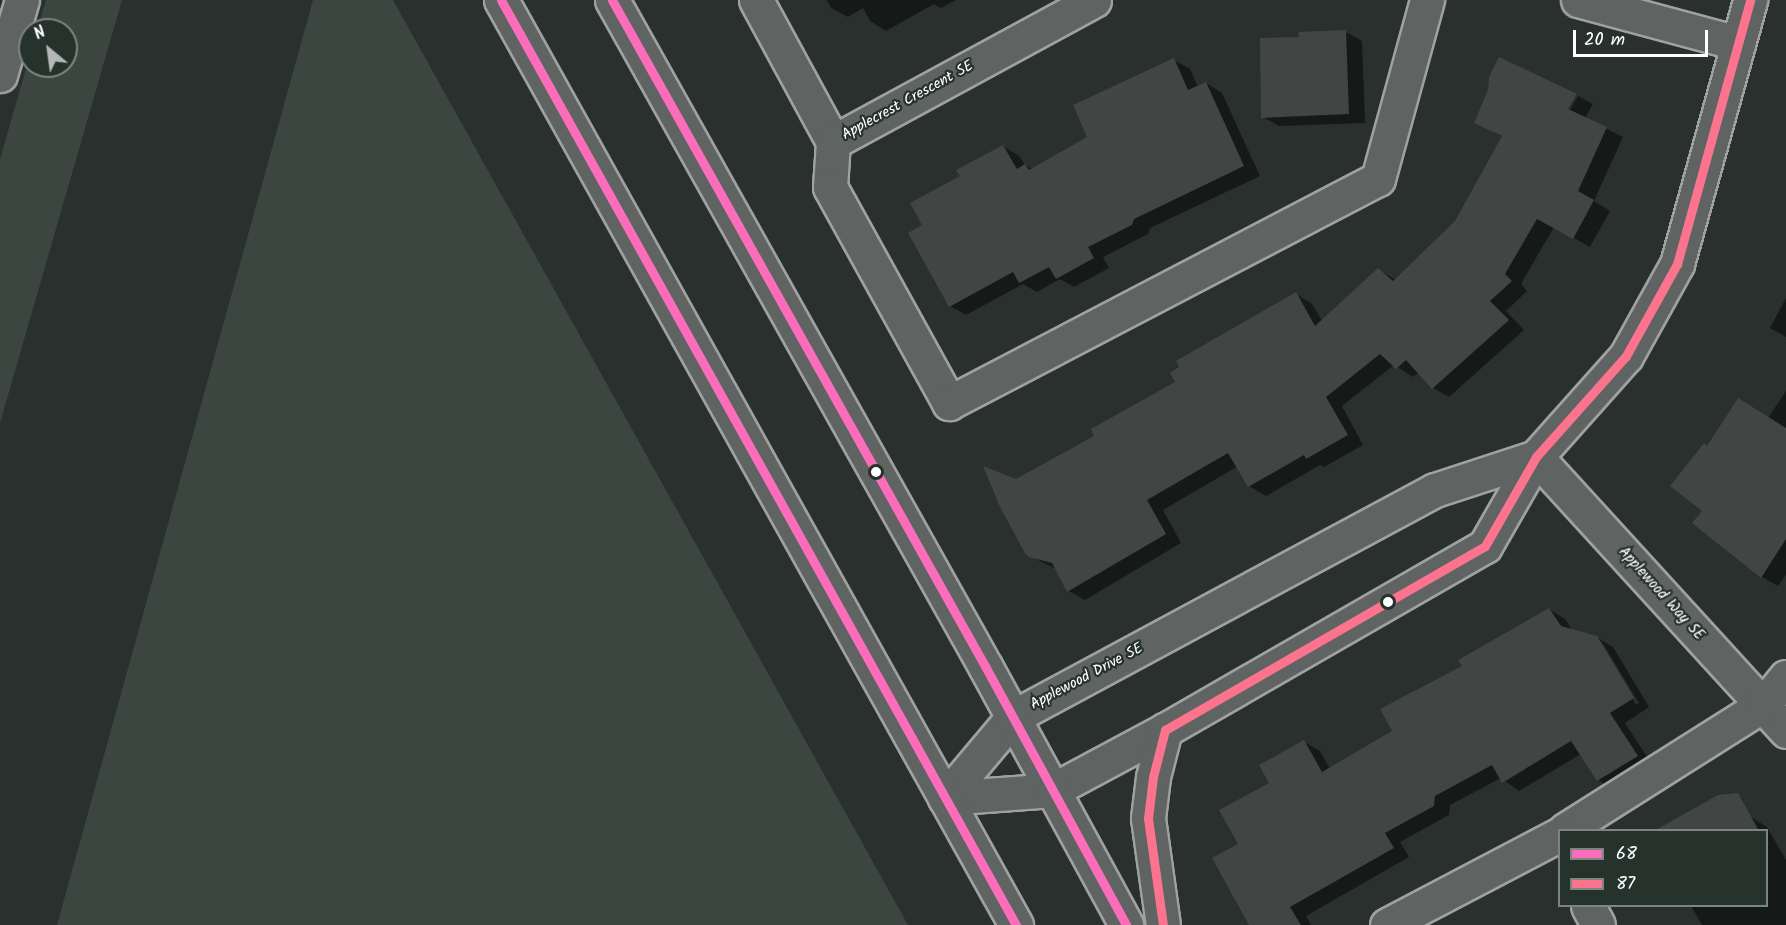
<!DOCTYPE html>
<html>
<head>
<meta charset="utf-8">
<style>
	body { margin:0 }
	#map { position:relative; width:1786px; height:925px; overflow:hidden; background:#29302d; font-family:Kalam,sans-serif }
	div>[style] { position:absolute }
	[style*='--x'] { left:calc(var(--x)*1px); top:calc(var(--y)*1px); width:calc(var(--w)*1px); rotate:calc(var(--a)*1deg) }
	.green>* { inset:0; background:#3b4641 }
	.shadow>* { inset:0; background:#0007 }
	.building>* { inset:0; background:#414644 }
	.roads { filter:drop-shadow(2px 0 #9fa2a0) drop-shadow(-2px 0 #9fa2a0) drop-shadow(0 2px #9fa2a0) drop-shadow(0 -2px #9fa2a0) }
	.minor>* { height:33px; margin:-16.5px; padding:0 16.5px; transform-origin:16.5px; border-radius:16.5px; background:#5f6362 }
	.major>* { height:33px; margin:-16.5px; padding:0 16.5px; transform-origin:16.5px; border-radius:16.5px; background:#5f6362 }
	.bus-1>* { height:9px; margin:-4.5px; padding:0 4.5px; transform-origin:4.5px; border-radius:4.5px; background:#fb6dba }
	.bus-2>* { height:9px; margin:-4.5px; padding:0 4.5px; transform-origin:4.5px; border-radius:4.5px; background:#fc738d }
	.dots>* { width:16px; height:16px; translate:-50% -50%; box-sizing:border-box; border:3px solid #26332d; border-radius:50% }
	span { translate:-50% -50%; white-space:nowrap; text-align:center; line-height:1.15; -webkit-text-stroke:4.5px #26332d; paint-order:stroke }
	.street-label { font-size:15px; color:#fff }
	.legend { position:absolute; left:1558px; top:829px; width:210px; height:78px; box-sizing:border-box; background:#26332d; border:2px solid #7d8581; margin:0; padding:8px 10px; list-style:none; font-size:18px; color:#fff }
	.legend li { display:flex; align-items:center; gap:12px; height:30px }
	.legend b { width:30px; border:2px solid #7d8581 }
	.north { position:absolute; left:18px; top:18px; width:60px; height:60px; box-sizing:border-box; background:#26332d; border:2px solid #7d8581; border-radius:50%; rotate:331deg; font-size:16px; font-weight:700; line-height:24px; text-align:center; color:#fff }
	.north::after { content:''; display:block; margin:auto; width:21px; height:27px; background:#b4b7b6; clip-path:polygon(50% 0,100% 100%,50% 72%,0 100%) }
	.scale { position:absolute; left:1573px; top:30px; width:135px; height:27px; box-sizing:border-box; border:3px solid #fff; border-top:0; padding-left:8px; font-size:18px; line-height:21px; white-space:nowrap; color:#fff; -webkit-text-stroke:4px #26332d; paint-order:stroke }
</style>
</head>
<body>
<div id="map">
	<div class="green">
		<div style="clip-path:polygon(46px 0,122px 0,0 423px,0 159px,30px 55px,30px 66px,66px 66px,66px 30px,37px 30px)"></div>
		<div style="clip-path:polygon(313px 0,393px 0,908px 925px,57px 925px)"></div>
	</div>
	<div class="shadow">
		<div style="clip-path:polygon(827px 0,956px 0,941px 8px,934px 4px,886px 31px,870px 21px,863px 8px,848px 17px,831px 8px)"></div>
		<div style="clip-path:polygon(1346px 32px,1362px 41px,1365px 123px,1279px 126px,1263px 117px,1301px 38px)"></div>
		<div style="clip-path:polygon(1174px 60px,1190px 69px,1198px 87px,1206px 83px,1222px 93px,1260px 176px,1150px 228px,1148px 234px,1103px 257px,1109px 268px,1074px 287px,1060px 279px,1037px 292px,1023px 284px,966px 315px,950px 306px,924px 226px,962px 177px,1003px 146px,1019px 156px,1025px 165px,1032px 169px,1089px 138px)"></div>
		<div style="clip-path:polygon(1578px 96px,1593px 104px,1585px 118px,1623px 137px,1594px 201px,1610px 211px,1590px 247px,1554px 227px,1521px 284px,1527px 291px,1506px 311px,1524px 330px,1449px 397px,1433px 388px,1419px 372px,1413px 377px,1394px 365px,1342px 406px,1363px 445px,1324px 467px,1320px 465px,1266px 496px,1249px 486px,1238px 466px,1163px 510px,1181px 543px,1085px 600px,1069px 591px,1056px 569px,1030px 556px,1016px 481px,1096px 436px,1177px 383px,1296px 294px,1312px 304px,1322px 321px,1379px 270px,1396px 280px,1456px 222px,1503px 137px,1476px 122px,1566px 117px)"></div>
		<div style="clip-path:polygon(1786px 298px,1786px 337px,1770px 328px)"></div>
		<div style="clip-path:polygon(1786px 391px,1786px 575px,1778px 586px,1762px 577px,1694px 523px,1704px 511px,1708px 448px,1768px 418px)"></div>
		<div style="clip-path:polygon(evenodd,1549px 609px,1565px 619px,1573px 631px,1596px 637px,1613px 647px,1649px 707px,1625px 723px,1653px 766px,1614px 789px,1598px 780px,1581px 754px,1519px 791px,1501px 778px,1450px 805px,1449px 815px,1400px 842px,1409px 857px,1306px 916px,1311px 925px,1252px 925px,1240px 844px,1271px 783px,1304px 742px,1320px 751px,1330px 769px,1394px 732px,1464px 666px,1549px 609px,1598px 641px,1601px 641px,1639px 703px,1636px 705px,1598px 641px)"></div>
		<div style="clip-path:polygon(1751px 817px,1767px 827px,1786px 860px,1786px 925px,1702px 925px,1691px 906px,1766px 906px,1766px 830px,1658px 830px)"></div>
	</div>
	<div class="building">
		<div style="clip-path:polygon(1346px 30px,1349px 114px,1261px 118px,1260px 38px,1299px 37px,1298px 32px)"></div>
		<div style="clip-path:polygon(1499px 57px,1577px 94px,1568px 109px,1607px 127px,1578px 191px,1594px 200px,1573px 239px,1537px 219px,1505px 274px,1512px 281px,1490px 301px,1509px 320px,1432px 389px,1406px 360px,1396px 369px,1380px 354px,1326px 397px,1348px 435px,1306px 459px,1304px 455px,1248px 487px,1228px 453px,1147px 500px,1166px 534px,1067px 592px,1052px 563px,1029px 557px,1025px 553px,999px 505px,983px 466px,1016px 479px,1094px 436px,1091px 429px,1175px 382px,1170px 373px,1179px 367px,1176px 361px,1296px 292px,1315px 326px,1378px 268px,1393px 281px,1455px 221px,1502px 136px,1474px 123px,1488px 90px,1489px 77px)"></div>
		<div style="clip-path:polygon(1174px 58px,1188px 90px,1206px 82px,1244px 166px,1134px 219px,1132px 225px,1088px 247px,1094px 258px,1056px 279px,1049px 267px,1019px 283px,1013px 272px,949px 307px,908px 233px,922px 225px,910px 203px,960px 176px,956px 170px,1003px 145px,1017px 169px,1025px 164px,1029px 170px,1087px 137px,1073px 105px)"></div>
		<div style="clip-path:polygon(1738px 398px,1786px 428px,1786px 539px,1761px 578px,1692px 523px,1702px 511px,1670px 486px,1704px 443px,1707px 446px)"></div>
		<div style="clip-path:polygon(1549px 608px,1561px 626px,1597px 636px,1608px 654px,1634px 698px,1610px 713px,1638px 756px,1597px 781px,1571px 741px,1502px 783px,1492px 765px,1435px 796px,1434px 806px,1385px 833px,1394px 848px,1290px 907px,1301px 925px,1249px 925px,1212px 858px,1238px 844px,1219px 810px,1269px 783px,1259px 765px,1304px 740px,1322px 772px,1392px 731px,1380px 709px,1462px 666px,1458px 660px)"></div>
		<div style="clip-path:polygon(1738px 793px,1759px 831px,1654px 831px,1718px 795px)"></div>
	</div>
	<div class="roads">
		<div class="minor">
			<div style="--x:756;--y:0;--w:162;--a:61.5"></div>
			<div style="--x:833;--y:142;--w:297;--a:-28.5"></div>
			<div style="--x:1578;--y:0;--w:165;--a:15.1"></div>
			<div style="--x:0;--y:75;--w:78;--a:-73.7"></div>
			<div style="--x:833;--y:142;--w:45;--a:93.8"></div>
			<div style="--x:830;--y:187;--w:247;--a:61.1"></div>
			<div style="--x:949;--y:403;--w:484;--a:-27.6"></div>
			<div style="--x:1378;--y:179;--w:186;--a:-74.7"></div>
			<div style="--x:1536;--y:457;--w:371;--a:47.6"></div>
			<div style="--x:945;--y:798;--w:108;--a:-4.2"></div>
			<div style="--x:1053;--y:790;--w:127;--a:-28.2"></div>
			<div style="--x:1165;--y:730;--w:369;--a:-29.9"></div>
			<div style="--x:1485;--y:546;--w:103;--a:-60.2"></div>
			<div style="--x:1536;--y:457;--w:135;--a:-48.3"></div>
			<div style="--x:1626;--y:356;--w:105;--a:-61"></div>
			<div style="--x:1677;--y:264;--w:274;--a:-74.5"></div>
			<div style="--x:945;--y:798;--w:106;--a:-50"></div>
			<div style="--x:1013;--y:717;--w:479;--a:-28.3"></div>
			<div style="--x:1435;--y:490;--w:106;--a:-18.1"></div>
			<div style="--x:1565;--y:830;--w:234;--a:-32.3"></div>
			<div style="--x:1763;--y:705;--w:36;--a:-51"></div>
			<div style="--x:1588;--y:906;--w:21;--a:62"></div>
			<div style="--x:1387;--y:925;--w:195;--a:-27.7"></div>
		</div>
		<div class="major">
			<div style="--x:501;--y:0;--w:1059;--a:60.89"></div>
			<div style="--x:612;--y:0;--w:763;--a:60.75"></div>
			<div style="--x:985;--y:666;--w:295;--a:61.4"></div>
			<div style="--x:1163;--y:925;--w:108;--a:-98"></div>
			<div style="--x:1148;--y:818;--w:41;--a:-83"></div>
			<div style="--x:1153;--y:777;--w:49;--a:-75.7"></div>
		</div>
	</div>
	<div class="bus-1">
		<div style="--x:501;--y:0;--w:1059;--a:60.89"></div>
		<div style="--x:612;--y:0;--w:763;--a:60.75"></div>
		<div style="--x:985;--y:666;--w:295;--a:61.4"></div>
	</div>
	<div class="bus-2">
		<div style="--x:1165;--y:730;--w:369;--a:-29.9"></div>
		<div style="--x:1485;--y:546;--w:103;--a:-60.2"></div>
		<div style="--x:1536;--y:457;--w:135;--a:-48.3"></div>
		<div style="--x:1626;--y:356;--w:105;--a:-61"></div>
		<div style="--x:1677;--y:264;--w:274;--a:-74.5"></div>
		<div style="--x:1163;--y:925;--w:108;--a:-98"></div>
		<div style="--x:1148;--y:818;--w:41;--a:-83"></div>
		<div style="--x:1153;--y:777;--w:49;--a:-75.7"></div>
	</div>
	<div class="dots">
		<div style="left:876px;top:472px;background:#fff"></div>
		<div style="left:1388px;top:602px;background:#fff"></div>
	</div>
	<div class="street-label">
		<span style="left:908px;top:101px;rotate:-29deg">Applecrest Crescent SE</span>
		<span style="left:1661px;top:594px;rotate:48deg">Applewood Way SE</span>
		<span style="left:1087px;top:677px;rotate:-28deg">Applewood Drive SE</span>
	</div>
	<ul class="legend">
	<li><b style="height:8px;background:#fb6dba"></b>68</li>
	<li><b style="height:8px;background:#fc738d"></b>87</li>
	</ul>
	<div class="north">N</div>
	<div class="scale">20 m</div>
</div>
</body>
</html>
